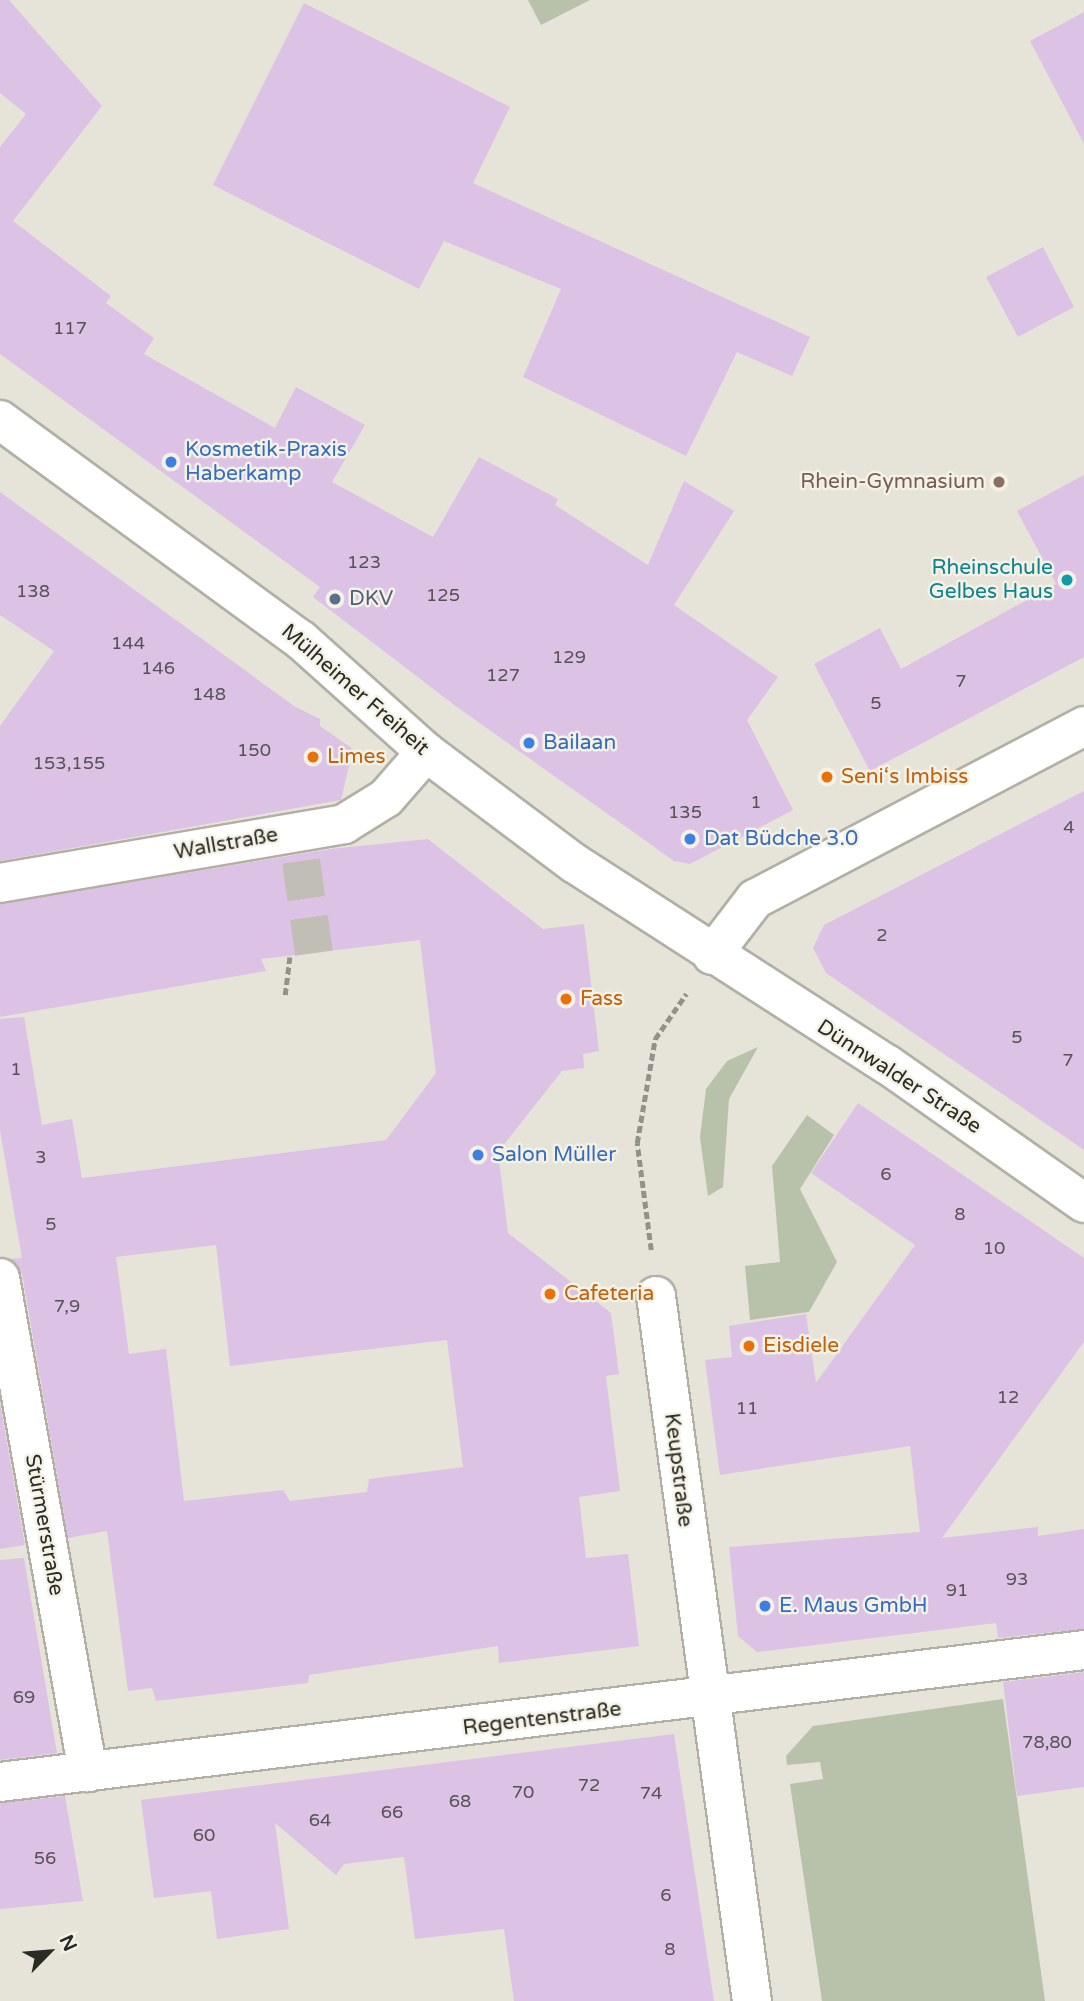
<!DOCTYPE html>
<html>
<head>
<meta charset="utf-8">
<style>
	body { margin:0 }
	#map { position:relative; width:1084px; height:2001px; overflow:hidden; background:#e6e4d9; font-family:"Varela Round",sans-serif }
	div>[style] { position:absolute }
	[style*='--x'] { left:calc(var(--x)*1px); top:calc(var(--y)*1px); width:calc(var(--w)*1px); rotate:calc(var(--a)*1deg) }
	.green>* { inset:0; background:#b8c1a9 }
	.building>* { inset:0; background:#dcc2e5 }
	.minor-tunnel>* { height:38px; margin-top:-19px; transform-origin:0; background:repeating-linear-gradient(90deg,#c1bfb5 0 38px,transparent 0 57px) }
	.path>* { height:4.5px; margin-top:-2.25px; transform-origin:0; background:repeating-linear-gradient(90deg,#939289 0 7px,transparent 0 10.5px) }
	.roads { filter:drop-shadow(2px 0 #b2b0a5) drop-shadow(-2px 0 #b2b0a5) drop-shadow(0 2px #b2b0a5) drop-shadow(0 -2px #b2b0a5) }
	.minor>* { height:38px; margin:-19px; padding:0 19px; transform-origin:19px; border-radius:19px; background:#fff }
	.dots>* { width:19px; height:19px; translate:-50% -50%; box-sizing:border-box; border:4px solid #f4f2e6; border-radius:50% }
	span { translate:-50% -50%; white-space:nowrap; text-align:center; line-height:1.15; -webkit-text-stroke:5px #f4f2e6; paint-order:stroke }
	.number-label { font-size:18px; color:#575156 }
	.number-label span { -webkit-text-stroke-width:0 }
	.shop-label { font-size:21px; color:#366cbe }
	.left { translate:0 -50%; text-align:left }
	.education-label { font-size:21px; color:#785e54 }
	.right { translate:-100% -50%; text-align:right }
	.culture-label { font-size:21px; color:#0d838f }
	.service-label { font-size:21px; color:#4e5e75 }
	.street-label { font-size:21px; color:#2b2b26 }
	.food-label { font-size:21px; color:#c56008 }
	.north { position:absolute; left:14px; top:1917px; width:70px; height:70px; -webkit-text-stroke:5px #f4f2e6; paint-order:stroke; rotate:65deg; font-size:19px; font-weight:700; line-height:28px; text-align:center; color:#2b2b26 }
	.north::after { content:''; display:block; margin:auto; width:24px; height:32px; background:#2b2b26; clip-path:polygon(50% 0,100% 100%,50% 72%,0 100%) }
</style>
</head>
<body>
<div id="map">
	<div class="green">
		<div style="clip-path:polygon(528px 0,590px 0,541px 25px)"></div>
		<div style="clip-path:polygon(758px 1047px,729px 1099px,723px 1187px,708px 1196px,700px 1137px,706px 1089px,727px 1061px)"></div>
		<div style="clip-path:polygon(807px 1115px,834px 1135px,800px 1189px,837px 1262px,809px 1312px,750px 1320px,745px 1266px,780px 1262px,772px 1166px)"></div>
		<div style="clip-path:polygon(1003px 1699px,1045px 2001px,822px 2001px,790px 1784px,823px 1779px,820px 1762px,787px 1765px,786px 1756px,813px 1726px)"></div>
	</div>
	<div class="building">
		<div style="clip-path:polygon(0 0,9px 0,102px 106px,13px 221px,111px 296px,106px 303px,154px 338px,144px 354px,275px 428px,296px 387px,365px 425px,332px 482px,433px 537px,479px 457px,558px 499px,555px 505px,648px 565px,684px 481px,734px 511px,674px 605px,778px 677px,747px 720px,793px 810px,690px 864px,674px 861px,457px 707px,313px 597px,320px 587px,0 354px,0 147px,26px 114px,0 93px)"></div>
		<div style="clip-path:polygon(304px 3px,510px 107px,473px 183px,810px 337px,792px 376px,737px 352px,686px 456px,523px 377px,561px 289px,444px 241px,419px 289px,213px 185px)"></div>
		<div style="clip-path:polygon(1084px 12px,1084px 144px,1030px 41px)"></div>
		<div style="clip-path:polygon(1043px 247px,1074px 307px,1018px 337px,986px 277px)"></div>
		<div style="clip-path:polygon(1084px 475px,1084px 657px,870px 771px,814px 664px,880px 628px,901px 669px,1056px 584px,1017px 511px)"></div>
		<div style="clip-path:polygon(0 492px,294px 706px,320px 719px,320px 726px,353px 749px,341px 800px,0 861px,0 726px,54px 651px,0 615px)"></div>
		<div style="clip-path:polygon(1084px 791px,1084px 1150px,826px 973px,813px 948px,824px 925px)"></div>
		<div style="clip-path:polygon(evenodd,428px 839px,543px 929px,584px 924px,599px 1051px,583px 1054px,584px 1068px,562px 1071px,498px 1152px,508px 1233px,611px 1313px,619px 1374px,606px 1376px,620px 1491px,579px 1497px,586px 1558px,628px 1554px,639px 1646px,499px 1663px,498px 1646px,309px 1675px,308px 1683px,156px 1701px,152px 1688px,128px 1691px,107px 1531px,68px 1538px,22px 1274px,10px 1259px,22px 1258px,0 1130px,0 1019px,24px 1017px,42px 1125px,72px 1119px,82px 1178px,386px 1140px,436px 1073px,420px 940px,261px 959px,266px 971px,0 1017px,0 904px,330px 849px,428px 839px,216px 1245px,230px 1366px,447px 1340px,463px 1467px,369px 1479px,367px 1492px,290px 1501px,283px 1490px,184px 1501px,166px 1349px,129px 1354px,116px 1257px,216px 1245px)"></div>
		<div style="clip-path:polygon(858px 1103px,1084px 1258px,1084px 1342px,942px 1538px,1038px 1527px,1038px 1536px,1084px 1529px,1084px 1629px,998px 1638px,996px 1623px,757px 1652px,738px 1636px,729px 1547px,920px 1532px,910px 1446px,720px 1475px,717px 1453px,705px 1360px,732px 1357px,729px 1326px,806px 1314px,816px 1383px,915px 1245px,811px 1173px)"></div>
		<div style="clip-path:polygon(0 1403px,25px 1545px,0 1549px)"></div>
		<div style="clip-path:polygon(24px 1558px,57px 1753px,0 1760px,0 1560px)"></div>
		<div style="clip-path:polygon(1084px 1672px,1084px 1787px,1017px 1796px,1003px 1682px)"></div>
		<div style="clip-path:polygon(674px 1734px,714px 2001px,514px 2001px,504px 1929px,415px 1939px,404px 1857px,344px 1864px,336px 1875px,275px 1823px,289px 1929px,217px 1939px,211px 1891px,154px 1898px,141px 1800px)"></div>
		<div style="clip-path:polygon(65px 1796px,83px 1901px,0 1909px,0 1803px)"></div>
	</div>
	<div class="minor-tunnel">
		<div style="--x:301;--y:861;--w:93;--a:82"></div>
	</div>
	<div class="path">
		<div style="--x:285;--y:995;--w:38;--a:-83"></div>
		<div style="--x:651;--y:1250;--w:108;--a:-97.5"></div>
		<div style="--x:637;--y:1143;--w:106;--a:-80.2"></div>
		<div style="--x:655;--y:1039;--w:55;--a:-55.4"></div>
	</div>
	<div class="roads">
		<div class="minor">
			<div style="--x:0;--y:420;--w:373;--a:36.2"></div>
			<div style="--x:301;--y:640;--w:168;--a:41.9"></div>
			<div style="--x:426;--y:752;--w:185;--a:36.9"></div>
			<div style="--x:574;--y:863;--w:373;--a:32.8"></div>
			<div style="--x:888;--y:1065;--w:240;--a:35.1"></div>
			<div style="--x:0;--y:883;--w:349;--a:-9.7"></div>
			<div style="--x:344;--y:824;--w:49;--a:-31.8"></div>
			<div style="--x:386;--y:798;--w:61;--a:-49"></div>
			<div style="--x:712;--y:955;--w:71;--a:-52.5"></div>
			<div style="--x:755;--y:899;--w:372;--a:-27.7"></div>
			<div style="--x:0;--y:1278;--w:502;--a:79.9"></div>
			<div style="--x:656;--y:1296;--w:712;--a:82.25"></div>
			<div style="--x:0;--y:1782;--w:1092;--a:-6.94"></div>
		</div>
	</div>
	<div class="dots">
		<div style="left:171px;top:462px;background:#3f7fe0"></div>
		<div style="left:999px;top:482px;background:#8d6e63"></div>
		<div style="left:1067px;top:580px;background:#0f9aa8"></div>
		<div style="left:335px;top:599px;background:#5c6f8a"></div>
		<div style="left:529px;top:743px;background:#3f7fe0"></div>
		<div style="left:313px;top:757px;background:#e8710a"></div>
		<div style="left:827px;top:777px;background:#e8710a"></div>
		<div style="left:690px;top:839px;background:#3f7fe0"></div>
		<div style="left:566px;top:999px;background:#e8710a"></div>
		<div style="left:478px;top:1155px;background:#3f7fe0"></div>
		<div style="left:550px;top:1294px;background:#e8710a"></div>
		<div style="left:749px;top:1346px;background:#e8710a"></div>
		<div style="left:765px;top:1606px;background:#3f7fe0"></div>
	</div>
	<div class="number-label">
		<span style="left:70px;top:328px">117</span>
		<span style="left:364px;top:562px">123</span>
		<span style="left:33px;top:591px">138</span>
		<span style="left:443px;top:595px">125</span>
		<span style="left:128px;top:643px">144</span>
		<span style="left:569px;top:657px">129</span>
		<span style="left:158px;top:668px">146</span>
		<span style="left:503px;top:675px">127</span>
		<span style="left:961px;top:681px">7</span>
		<span style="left:209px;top:694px">148</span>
		<span style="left:876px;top:703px">5</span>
		<span style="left:254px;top:750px">150</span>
		<span style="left:69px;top:763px">153,155</span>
		<span style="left:756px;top:802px">1</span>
		<span style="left:685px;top:812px">135</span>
		<span style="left:1069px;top:827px">4</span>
		<span style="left:882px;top:935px">2</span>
		<span style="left:1017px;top:1037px">5</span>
		<span style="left:1068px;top:1060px">7</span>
		<span style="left:16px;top:1069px">1</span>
		<span style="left:41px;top:1157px">3</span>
		<span style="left:886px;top:1174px">6</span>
		<span style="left:960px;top:1214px">8</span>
		<span style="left:51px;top:1224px">5</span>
		<span style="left:994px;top:1248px">10</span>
		<span style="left:67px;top:1306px">7,9</span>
		<span style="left:1008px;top:1397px">12</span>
		<span style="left:747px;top:1408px">11</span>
		<span style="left:1017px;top:1579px">93</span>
		<span style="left:957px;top:1590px">91</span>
		<span style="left:24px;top:1697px">69</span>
		<span style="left:1047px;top:1742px">78,80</span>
		<span style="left:589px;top:1785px">72</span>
		<span style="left:523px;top:1792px">70</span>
		<span style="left:651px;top:1793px">74</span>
		<span style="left:460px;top:1801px">68</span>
		<span style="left:392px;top:1812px">66</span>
		<span style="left:320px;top:1820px">64</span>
		<span style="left:204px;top:1835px">60</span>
		<span style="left:45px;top:1858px">56</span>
		<span style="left:666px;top:1895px">6</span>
		<span style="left:670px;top:1949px">8</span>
	</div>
	<div class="shop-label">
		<span class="left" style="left:185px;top:462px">Kosmetik-Praxis<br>Haberkamp</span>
		<span class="left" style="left:543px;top:743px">Bailaan</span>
		<span class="left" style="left:704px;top:839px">Dat Büdche 3.0</span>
		<span class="left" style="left:492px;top:1155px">Salon Müller</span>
		<span class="left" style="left:779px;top:1606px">E. Maus GmbH</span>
	</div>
	<div class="education-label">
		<span class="right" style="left:985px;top:482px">Rhein-Gymnasium</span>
	</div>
	<div class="culture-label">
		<span class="right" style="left:1053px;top:580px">Rheinschule<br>Gelbes Haus</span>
	</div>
	<div class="service-label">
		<span class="left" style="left:349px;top:599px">DKV</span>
	</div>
	<div class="street-label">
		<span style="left:355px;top:690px;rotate:41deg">Mülheimer Freiheit</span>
		<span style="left:226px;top:844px;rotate:-10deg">Wallstraße</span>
		<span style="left:899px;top:1077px;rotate:33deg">Dünnwalder Straße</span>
		<span style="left:678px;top:1470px;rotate:83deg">Keupstraße</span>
		<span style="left:44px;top:1525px;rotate:80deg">Stürmerstraße</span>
		<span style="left:542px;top:1719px;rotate:-7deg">Regentenstraße</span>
	</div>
	<div class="food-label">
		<span class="left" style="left:327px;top:757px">Limes</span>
		<span class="left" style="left:841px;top:777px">Seni‘s Imbiss</span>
		<span class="left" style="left:580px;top:999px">Fass</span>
		<span class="left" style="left:564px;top:1294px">Cafeteria</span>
		<span class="left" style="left:763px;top:1346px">Eisdiele</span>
	</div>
	<div class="north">N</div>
</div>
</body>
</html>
